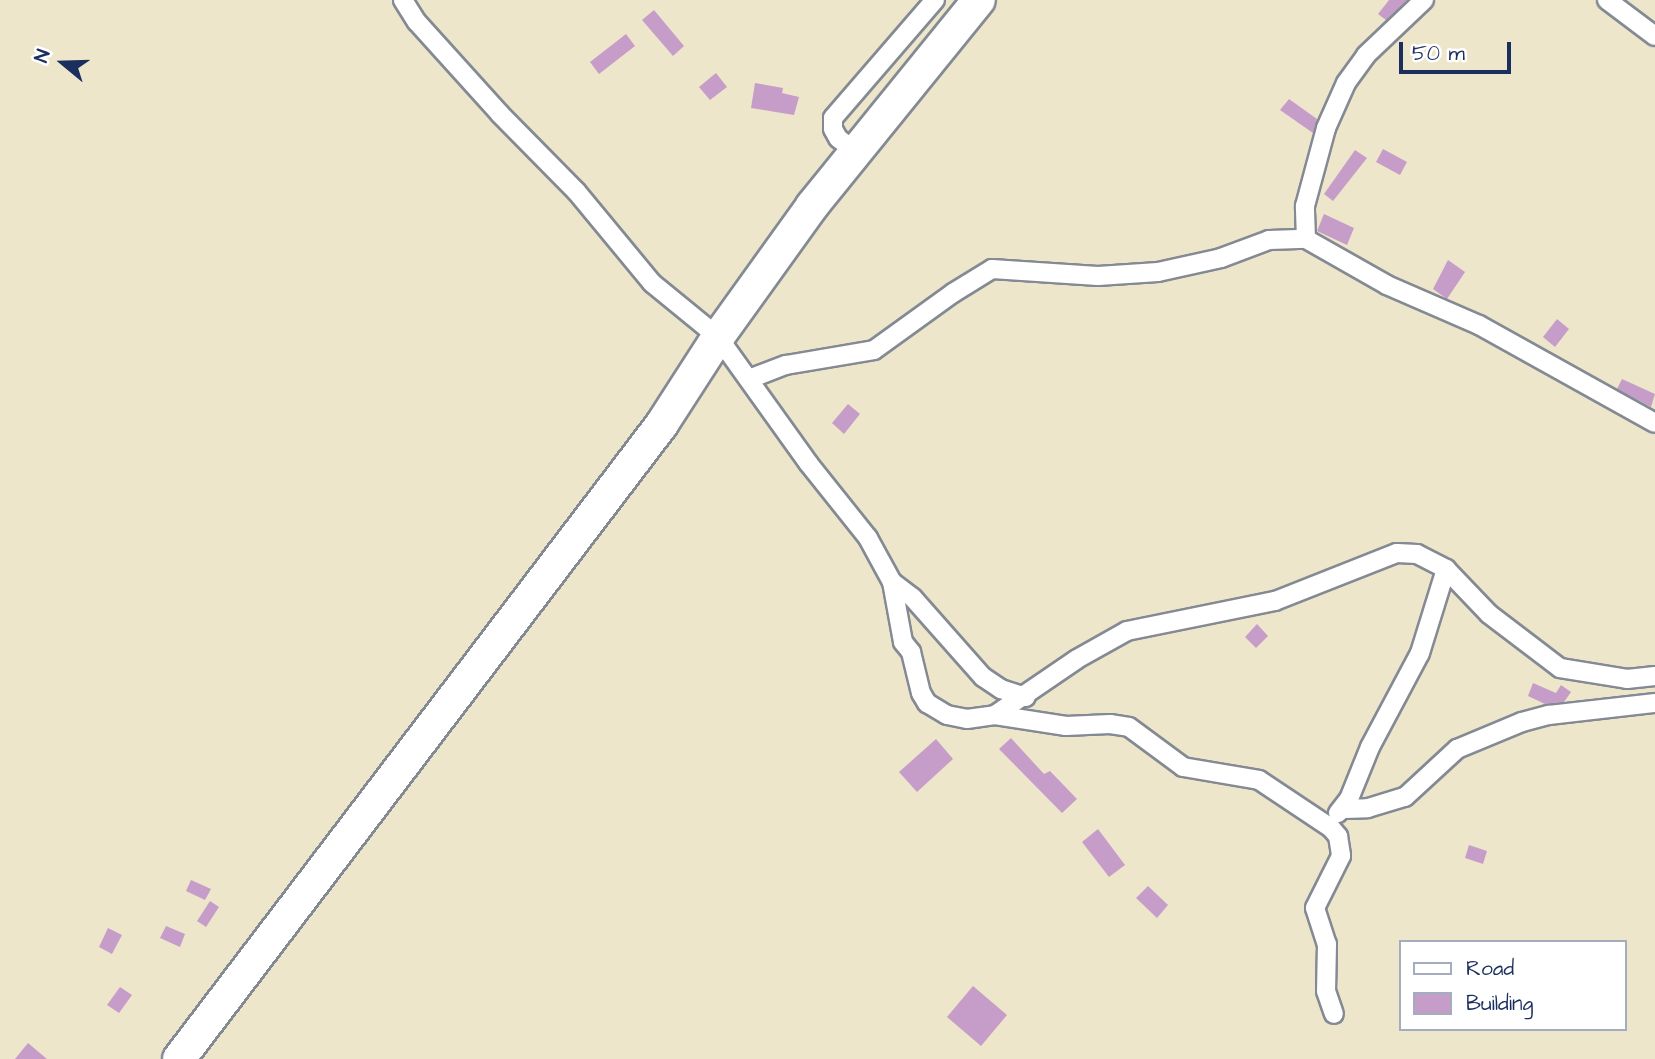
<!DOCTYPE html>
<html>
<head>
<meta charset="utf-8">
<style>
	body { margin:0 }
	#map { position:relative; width:1655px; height:1059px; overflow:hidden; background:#ede6ca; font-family:"Architects Daughter",sans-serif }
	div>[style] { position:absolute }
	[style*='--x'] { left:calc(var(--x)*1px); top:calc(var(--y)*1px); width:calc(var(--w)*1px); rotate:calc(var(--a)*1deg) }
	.building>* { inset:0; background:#c69dc8 }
	.roads { filter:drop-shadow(2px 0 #848a94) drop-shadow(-2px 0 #848a94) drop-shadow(0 2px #848a94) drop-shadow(0 -2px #848a94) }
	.street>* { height:18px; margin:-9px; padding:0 9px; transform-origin:9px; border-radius:9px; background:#fff }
	.highway>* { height:32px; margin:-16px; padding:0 16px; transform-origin:16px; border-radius:16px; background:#fff }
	span { translate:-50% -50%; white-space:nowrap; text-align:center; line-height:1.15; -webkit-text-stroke:6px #fff; paint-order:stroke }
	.legend { position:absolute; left:1399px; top:940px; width:228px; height:91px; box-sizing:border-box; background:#fff; border:2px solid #a4acbf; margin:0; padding:9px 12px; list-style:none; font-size:21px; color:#1b2f5e }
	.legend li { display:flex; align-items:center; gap:14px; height:35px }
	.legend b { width:35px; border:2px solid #a4acbf }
	.north { position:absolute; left:28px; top:28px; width:70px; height:70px; -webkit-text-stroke:5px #fff; paint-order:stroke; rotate:289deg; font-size:19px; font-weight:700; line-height:28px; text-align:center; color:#1b2f5e }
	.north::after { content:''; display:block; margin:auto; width:24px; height:32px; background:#1b2f5e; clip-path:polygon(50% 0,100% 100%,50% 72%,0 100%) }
	.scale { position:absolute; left:1399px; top:42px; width:112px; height:32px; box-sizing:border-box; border:4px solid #1b2f5e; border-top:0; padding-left:9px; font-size:21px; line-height:24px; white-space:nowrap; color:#1b2f5e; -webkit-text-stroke:5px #fff; paint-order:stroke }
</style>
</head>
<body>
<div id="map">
	<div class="building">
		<div style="clip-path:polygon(1389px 0,1407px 0,1386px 20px,1378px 14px)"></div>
		<div style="clip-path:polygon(654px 10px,684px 46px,673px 56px,642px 20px)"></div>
		<div style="clip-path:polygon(626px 34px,635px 46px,599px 74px,590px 62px)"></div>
		<div style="clip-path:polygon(716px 73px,727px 87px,710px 100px,699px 87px)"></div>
		<div style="clip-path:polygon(755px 83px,783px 88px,782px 93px,799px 97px,794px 115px,751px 108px)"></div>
		<div style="clip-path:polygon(1289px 99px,1317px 119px,1313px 133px,1280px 110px)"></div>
		<div style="clip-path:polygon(1383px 149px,1407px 162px,1400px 175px,1376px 162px)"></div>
		<div style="clip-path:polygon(1355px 150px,1367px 158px,1333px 201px,1324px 194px)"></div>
		<div style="clip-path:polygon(1324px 214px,1354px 228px,1347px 245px,1317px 231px)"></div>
		<div style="clip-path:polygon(1448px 260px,1465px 272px,1447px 299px,1433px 289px)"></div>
		<div style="clip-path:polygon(1557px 319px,1569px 329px,1555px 347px,1543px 337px)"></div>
		<div style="clip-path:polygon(1622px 379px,1655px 394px,1651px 407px,1617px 389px)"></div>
		<div style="clip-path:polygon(848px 404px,860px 414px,844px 434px,832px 423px)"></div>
		<div style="clip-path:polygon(1257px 624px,1268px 636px,1256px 648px,1245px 637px)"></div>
		<div style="clip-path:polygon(1533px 683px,1556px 693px,1561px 685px,1571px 692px,1564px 702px,1545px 704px,1528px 696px)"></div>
		<div style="clip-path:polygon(1011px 738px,1044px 774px,1050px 771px,1077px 799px,1062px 813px,999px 749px)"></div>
		<div style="clip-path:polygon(936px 739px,953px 759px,917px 792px,899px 772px)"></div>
		<div style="clip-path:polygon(1098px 829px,1125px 865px,1109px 877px,1082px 842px)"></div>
		<div style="clip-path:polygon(1469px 845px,1487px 851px,1483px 864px,1465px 858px)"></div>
		<div style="clip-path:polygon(191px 880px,211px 889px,205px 900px,186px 891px)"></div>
		<div style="clip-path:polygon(1148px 886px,1168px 905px,1157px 918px,1136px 898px)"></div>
		<div style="clip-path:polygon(210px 901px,219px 907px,206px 927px,197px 921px)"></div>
		<div style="clip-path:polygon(166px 926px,185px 934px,180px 947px,160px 938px)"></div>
		<div style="clip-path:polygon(108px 928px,122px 935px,112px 954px,99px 947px)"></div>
		<div style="clip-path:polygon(973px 986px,1007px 1015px,981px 1046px,947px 1017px)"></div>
		<div style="clip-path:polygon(120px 987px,132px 995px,119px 1013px,107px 1005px)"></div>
		<div style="clip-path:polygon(28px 1043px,47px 1059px,15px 1059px)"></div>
	</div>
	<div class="roads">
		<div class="street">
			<div style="--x:403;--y:0;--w:26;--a:58"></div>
			<div style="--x:417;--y:22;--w:124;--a:47.9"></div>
			<div style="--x:500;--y:114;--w:108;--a:45.4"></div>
			<div style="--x:576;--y:191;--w:119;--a:50.4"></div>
			<div style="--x:652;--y:283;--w:85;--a:39.3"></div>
			<div style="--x:718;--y:337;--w:156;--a:54.4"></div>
			<div style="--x:809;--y:464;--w:95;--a:51.4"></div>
			<div style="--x:868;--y:538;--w:50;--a:61.4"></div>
			<div style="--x:892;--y:582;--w:61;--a:79.6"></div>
			<div style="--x:903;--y:642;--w:13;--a:51"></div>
			<div style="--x:911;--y:652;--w:42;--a:76.3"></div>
			<div style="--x:921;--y:693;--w:12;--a:59"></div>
			<div style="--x:927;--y:703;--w:23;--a:31"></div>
			<div style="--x:947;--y:715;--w:20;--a:11"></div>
			<div style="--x:967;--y:719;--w:28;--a:-8"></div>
			<div style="--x:995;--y:715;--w:99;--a:-34.3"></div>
			<div style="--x:1077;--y:659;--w:57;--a:-29.2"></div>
			<div style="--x:1127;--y:631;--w:151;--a:-11.5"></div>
			<div style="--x:1275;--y:601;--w:131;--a:-21.5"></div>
			<div style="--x:1397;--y:553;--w:20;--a:3"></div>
			<div style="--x:1417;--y:554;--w:33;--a:27"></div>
			<div style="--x:1446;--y:569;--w:62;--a:46.3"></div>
			<div style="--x:1489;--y:614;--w:89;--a:37.3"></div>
			<div style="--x:1560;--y:668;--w:68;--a:9.3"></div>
			<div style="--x:1627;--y:679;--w:28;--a:-6"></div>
			<div style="--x:1607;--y:0;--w:60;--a:36.9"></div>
			<div style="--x:855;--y:151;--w:21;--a:-143"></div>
			<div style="--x:838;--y:138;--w:10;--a:-119"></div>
			<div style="--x:833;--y:129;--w:11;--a:-90"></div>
			<div style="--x:833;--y:118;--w:156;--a:-49.2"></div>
			<div style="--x:1306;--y:239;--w:33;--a:-92"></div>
			<div style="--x:1305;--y:206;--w:81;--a:-74.9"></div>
			<div style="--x:1326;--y:128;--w:49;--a:-66"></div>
			<div style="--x:1346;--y:83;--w:34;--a:-54"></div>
			<div style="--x:1366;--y:55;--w:80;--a:-43.5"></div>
			<div style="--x:749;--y:379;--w:40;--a:-21"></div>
			<div style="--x:786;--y:365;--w:89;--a:-9.7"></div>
			<div style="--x:874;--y:350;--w:97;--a:-35.8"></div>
			<div style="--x:953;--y:293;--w:46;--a:-31.6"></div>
			<div style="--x:992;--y:269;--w:106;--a:3.8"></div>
			<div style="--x:1098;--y:276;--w:60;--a:-3.8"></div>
			<div style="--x:1158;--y:272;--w:65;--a:-12.5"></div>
			<div style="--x:1221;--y:258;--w:51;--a:-20.6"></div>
			<div style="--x:1269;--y:240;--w:37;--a:-2"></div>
			<div style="--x:1306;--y:239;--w:93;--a:29.6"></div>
			<div style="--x:1387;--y:285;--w:100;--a:23.5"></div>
			<div style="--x:1479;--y:325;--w:201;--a:29.1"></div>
			<div style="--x:892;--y:582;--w:26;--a:37"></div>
			<div style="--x:913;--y:598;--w:106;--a:48.5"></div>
			<div style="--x:983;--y:677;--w:22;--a:34"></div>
			<div style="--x:1001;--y:689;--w:26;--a:18"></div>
			<div style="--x:995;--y:715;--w:72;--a:8.8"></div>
			<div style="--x:1066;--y:726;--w:44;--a:-2.6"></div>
			<div style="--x:1110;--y:724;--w:19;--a:9"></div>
			<div style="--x:1129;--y:727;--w:67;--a:36.5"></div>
			<div style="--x:1183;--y:767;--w:77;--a:9.7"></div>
			<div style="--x:1259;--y:780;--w:87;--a:33.7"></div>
			<div style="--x:1331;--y:828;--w:11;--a:49"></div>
			<div style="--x:1338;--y:836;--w:20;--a:81"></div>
			<div style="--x:1341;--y:856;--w:58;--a:116.6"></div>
			<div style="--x:1315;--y:908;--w:38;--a:72"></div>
			<div style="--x:1327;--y:944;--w:47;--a:91.2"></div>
			<div style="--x:1326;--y:991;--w:24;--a:71"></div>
			<div style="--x:1344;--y:809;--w:24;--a:-2"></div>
			<div style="--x:1368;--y:808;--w:39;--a:-17"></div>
			<div style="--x:1405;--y:797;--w:71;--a:-42.7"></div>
			<div style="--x:1457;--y:749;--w:70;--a:-22.6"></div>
			<div style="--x:1522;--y:722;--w:28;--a:-15"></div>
			<div style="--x:1549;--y:715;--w:107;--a:-6.5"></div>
			<div style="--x:1338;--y:813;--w:18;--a:-52"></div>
			<div style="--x:1349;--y:799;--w:56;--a:-68"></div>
			<div style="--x:1370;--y:747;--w:106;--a:-62"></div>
			<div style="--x:1420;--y:653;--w:88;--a:-72.8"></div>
		</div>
		<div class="highway">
			<div style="--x:179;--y:1059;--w:798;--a:-52.74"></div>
			<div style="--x:662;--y:424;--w:103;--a:-57.2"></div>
			<div style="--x:718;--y:337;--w:161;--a:-54.3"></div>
			<div style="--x:812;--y:206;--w:265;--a:-51"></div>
		</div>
	</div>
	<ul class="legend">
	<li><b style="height:9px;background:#fff"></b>Road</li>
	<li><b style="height:19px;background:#c69dc8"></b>Building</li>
	</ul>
	<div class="north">N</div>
	<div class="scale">50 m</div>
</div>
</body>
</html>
